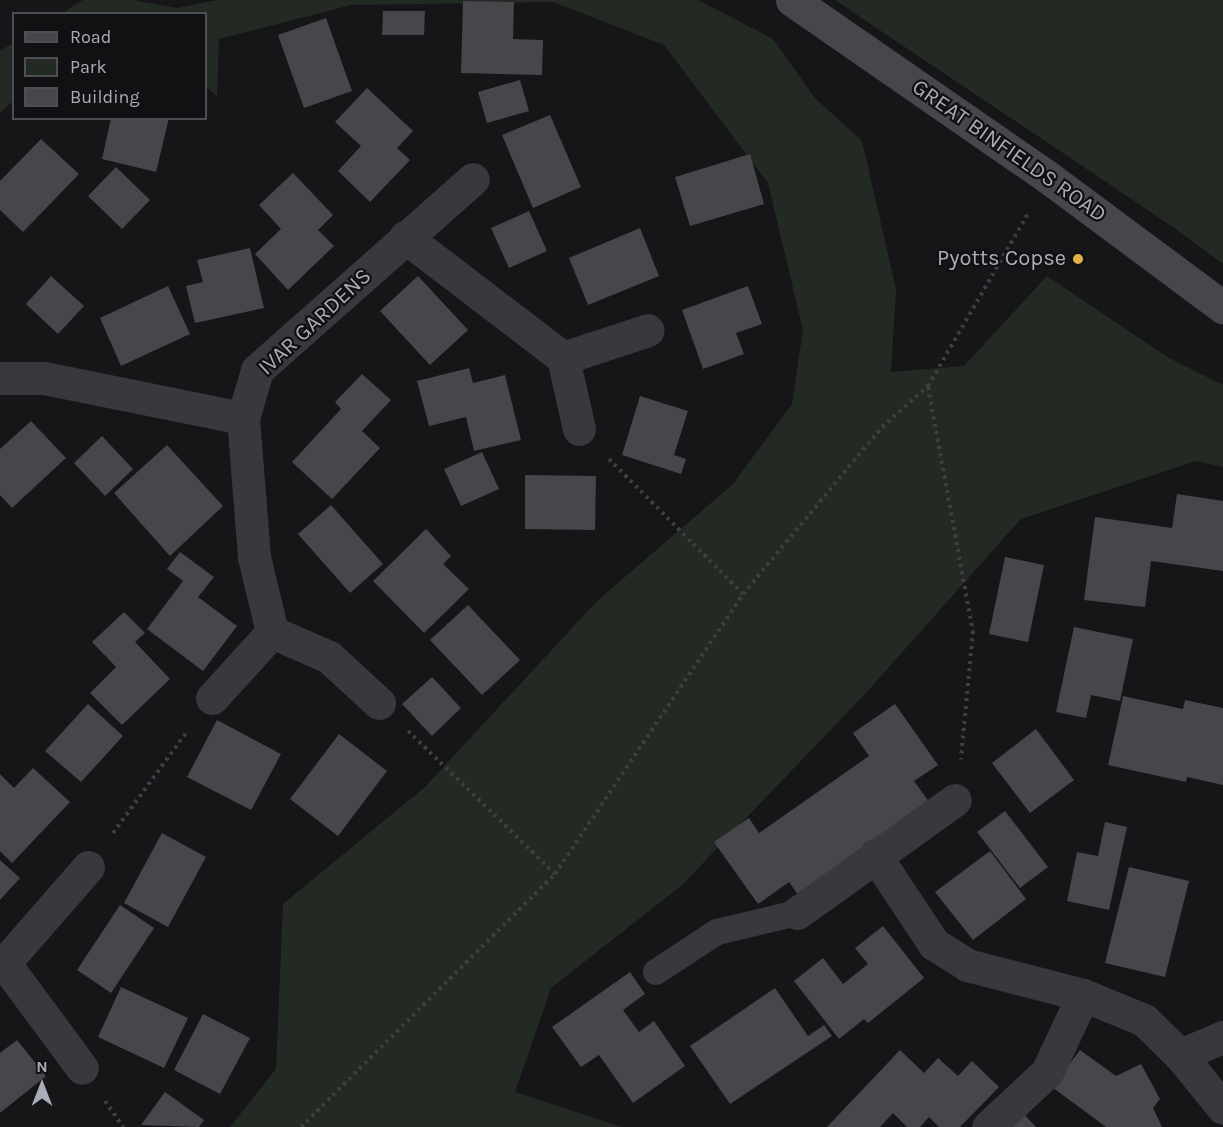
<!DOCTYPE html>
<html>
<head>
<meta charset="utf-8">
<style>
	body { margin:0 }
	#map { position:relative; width:1223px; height:1127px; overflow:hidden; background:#161618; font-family:Karla,sans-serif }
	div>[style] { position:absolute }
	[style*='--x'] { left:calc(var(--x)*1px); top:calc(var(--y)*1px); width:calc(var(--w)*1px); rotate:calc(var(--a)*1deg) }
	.green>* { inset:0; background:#232a24 }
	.building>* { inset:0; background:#46464b }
	.path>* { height:4px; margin-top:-2px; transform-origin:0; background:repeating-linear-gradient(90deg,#3e3f43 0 3px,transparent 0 7.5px) }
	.lane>* { height:26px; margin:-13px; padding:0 13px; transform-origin:13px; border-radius:13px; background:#38383d }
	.street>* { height:33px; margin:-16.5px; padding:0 16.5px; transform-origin:16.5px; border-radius:16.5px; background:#38383d }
	.secondary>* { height:33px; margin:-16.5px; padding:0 16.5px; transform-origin:16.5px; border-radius:16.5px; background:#46474c }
	.dots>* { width:16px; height:16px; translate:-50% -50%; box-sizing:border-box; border:3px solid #111113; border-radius:50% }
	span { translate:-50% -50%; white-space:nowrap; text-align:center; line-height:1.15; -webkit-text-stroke:4.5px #111113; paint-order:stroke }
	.street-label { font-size:22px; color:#aaadb7 }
	.poi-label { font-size:22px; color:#aaadb7 }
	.right { translate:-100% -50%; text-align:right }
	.legend { position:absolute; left:12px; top:12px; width:195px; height:108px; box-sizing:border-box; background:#111113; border:2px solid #4e4f55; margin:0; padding:8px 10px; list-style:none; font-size:18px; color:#aaadb7 }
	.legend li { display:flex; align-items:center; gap:12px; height:30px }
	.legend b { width:30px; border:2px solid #4e4f55 }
	.north { position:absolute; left:12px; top:1055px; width:60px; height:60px; -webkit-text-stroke:4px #111113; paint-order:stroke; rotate:0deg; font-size:16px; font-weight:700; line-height:24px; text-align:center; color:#aaadb7 }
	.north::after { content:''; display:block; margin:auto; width:21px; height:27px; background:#aaadb7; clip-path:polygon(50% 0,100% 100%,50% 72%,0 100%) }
</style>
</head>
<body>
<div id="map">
	<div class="green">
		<div style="clip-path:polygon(83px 0,132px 0,177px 8px,217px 0,698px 0,773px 39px,814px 97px,862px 141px,896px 289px,891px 372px,964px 366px,1047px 276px,1169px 358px,1223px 385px,1223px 467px,1196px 461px,1021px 519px,865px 694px,682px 885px,551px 988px,515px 1092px,622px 1127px,230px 1127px,276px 1069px,283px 904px,425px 787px,597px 601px,733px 484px,792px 404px,803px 330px,768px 183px,664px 45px,553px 2px,351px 5px,219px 39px,217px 96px,206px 87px,206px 14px,61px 14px)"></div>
		<div style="clip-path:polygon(835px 0,1223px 0,1223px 264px,1173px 227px)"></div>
		<div style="clip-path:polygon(13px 43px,13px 101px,0 113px,0 51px)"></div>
	</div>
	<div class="building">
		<div style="clip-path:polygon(463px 1px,514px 2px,513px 39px,543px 40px,542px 75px,461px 73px)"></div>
		<div style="clip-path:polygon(383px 11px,425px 11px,424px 35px,382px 35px)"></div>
		<div style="clip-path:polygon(326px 18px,352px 91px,304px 108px,278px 35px)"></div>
		<div style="clip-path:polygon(520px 80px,529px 111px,487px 123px,478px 92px)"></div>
		<div style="clip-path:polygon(367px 88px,413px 131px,397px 148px,410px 160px,370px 202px,338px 171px,361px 146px,335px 122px)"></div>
		<div style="clip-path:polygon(550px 115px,581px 187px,533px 208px,502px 135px)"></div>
		<div style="clip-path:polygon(111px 118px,169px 118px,156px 172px,102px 159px)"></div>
		<div style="clip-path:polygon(41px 139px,79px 174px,23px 232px,0 210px,0 181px)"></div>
		<div style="clip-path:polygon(750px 154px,764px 204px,690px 226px,675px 177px)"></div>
		<div style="clip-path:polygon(116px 167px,150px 200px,122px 229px,88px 196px)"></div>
		<div style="clip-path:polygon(293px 173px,333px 215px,318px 230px,334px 246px,288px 290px,255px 254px,281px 229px,259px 205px)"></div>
		<div style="clip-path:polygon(529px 211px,547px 251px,509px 268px,491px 228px)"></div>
		<div style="clip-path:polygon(640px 228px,659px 276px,588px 305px,569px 258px)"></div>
		<div style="clip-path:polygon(250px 248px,264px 308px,195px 323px,186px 286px,203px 282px,197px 260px)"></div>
		<div style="clip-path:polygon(51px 276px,84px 306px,58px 334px,26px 304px)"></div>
		<div style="clip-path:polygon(418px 276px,468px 330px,430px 365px,380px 311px)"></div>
		<div style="clip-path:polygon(168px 286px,190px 334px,121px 366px,100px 318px)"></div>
		<div style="clip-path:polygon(748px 286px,762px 324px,736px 333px,744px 354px,703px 369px,682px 310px)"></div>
		<div style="clip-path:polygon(469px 368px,473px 383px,505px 375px,521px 440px,474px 451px,466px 417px,429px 426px,417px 381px)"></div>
		<div style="clip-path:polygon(362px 374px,391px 400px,362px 431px,380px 448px,332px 499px,292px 462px,341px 409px,335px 402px)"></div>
		<div style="clip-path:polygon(640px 396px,688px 411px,674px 455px,686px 459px,681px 474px,622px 455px)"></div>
		<div style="clip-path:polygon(31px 421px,66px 458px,12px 508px,0 495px,0 449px)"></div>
		<div style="clip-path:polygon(102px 436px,133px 469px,105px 496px,74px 463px)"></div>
		<div style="clip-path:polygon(167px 445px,223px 506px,170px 556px,114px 493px)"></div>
		<div style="clip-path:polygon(482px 452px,499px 489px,461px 506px,444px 469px)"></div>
		<div style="clip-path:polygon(525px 475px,596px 476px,595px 530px,525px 529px)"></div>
		<div style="clip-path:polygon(1177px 494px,1223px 501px,1223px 571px,1151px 561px,1145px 607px,1084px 600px,1095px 517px,1172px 528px)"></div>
		<div style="clip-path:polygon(331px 505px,383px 564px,350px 593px,298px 534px)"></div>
		<div style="clip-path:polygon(426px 529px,451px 556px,443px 564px,469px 589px,424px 633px,373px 581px)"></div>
		<div style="clip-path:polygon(180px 552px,214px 577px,198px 597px,237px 626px,203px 671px,147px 629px,183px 581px,167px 569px)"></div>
		<div style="clip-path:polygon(1005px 557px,1044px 565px,1028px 642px,989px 634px)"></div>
		<div style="clip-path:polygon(468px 605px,520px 660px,482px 695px,430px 640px)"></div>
		<div style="clip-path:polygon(124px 612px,145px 633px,135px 642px,170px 679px,122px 725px,90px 693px,116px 667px,92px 642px)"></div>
		<div style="clip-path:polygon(1074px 627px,1133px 639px,1120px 701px,1091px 695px,1086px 718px,1056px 712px)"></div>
		<div style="clip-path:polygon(432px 677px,461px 708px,432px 736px,402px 704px)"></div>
		<div style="clip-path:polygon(1123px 696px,1183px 709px,1185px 700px,1223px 708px,1223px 785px,1187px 777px,1186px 782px,1108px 765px)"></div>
		<div style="clip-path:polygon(88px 704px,123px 736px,81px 782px,45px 751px)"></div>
		<div style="clip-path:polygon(895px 704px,938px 765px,914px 781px,932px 806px,801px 899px,789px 882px,758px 904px,714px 842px,749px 818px,759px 833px,869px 756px,853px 733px)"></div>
		<div style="clip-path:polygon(217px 720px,281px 754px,251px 810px,187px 777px)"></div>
		<div style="clip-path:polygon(1036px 729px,1074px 780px,1030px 813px,992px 763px)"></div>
		<div style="clip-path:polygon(339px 734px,387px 771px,338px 836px,290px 799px)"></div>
		<div style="clip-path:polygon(33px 768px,70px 802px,12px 863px,0 851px,0 774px,14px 788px)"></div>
		<div style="clip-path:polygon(1005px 811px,1048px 867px,1020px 888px,977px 832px)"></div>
		<div style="clip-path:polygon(1105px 822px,1127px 827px,1109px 910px,1067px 901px,1077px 852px,1098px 856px)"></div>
		<div style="clip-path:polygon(162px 833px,206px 857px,168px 927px,124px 903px)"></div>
		<div style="clip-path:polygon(990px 851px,1026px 899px,973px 940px,935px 892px)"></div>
		<div style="clip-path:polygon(0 860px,20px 878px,0 900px)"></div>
		<div style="clip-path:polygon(1129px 867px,1189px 881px,1165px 977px,1105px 963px)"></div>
		<div style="clip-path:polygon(120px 905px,154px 928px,111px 993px,77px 970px)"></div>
		<div style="clip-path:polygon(883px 926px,924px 978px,868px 1023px,864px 1019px,839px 1039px,794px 981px,823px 958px,843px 984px,868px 964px,855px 948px)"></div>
		<div style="clip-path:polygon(630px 972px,645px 994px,623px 1010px,639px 1032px,654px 1021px,685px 1066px,633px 1103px,599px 1055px,581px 1067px,552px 1027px)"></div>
		<div style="clip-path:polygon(121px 987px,188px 1018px,164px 1068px,98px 1037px)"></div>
		<div style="clip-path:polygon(775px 988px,808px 1036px,824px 1025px,832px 1036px,730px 1104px,690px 1046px)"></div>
		<div style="clip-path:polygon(203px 1014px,250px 1038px,220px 1094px,174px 1070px)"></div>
		<div style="clip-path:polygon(17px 1040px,46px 1076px,0 1113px,0 1053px)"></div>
		<div style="clip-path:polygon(900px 1050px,924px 1073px,938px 1058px,958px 1076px,972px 1061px,999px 1087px,960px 1127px,939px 1127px,929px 1117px,920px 1127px,907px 1127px,893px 1113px,880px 1127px,827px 1127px)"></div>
		<div style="clip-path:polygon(1080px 1050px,1116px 1076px,1141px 1064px,1160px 1099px,1153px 1108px,1162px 1127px,1106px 1127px,1052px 1087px)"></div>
		<div style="clip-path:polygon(165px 1092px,204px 1120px,199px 1127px,141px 1125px)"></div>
		<div style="clip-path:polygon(1020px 1110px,1036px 1127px,1002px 1127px)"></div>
	</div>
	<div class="path">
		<div style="--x:928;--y:387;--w:248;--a:79.6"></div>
		<div style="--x:973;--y:631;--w:129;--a:95.4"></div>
		<div style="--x:609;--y:459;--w:190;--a:45.2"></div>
		<div style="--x:408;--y:731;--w:205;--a:44.2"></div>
		<div style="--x:113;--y:833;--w:127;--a:-53.9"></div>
		<div style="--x:105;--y:1101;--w:32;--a:55"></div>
		<div style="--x:301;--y:1127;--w:359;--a:-44.9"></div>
		<div style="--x:555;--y:874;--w:337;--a:-56.1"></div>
		<div style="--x:743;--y:594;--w:217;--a:-50.2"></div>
		<div style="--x:882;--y:427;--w:62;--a:-41.7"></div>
		<div style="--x:928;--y:386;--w:198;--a:-59.9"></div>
	</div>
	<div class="lane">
		<div style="--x:656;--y:972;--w:73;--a:-33.3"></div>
		<div style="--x:717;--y:932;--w:82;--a:-13.4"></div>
	</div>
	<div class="street">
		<div style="--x:405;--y:237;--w:199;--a:37.4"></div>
		<div style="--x:0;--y:378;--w:44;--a:0"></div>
		<div style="--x:44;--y:378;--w:203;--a:11.4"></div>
		<div style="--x:579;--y:429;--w:73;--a:-102.7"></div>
		<div style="--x:563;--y:358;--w:89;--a:-18.2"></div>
		<div style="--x:272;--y:632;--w:77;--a:-103.5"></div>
		<div style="--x:254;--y:557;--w:139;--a:-94.5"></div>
		<div style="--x:243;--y:418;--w:50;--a:-73.7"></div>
		<div style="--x:257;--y:370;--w:288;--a:-41.5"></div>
		<div style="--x:212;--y:698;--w:89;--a:-47.7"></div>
		<div style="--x:272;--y:632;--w:62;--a:23.7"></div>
		<div style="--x:329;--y:657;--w:68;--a:42.6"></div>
		<div style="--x:875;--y:855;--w:107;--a:56.5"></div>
		<div style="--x:934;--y:944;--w:39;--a:32"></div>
		<div style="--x:967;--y:965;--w:120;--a:14.5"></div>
		<div style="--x:1083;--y:995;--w:66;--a:22.3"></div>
		<div style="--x:1144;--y:1020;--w:50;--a:44.2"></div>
		<div style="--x:797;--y:913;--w:194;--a:-35.6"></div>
		<div style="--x:5;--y:964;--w:129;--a:53.5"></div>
		<div style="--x:0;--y:968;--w:134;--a:-48.9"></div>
		<div style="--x:1223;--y:1037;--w:47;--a:157.3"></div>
		<div style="--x:1180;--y:1055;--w:68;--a:50.9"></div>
		<div style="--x:988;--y:1127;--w:81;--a:-43"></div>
		<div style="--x:1047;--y:1072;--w:85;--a:-64.9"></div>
	</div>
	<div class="secondary">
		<div style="--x:792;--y:0;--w:313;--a:34.7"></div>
		<div style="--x:1049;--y:178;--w:217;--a:36.6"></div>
	</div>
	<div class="dots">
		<div style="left:1078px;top:259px;background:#dfb347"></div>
	</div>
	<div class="street-label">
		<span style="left:1009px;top:151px;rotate:35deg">GREAT BINFIELDS ROAD</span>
		<span style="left:315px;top:322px;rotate:-43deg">IVAR GARDENS</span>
	</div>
	<div class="poi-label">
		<span class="right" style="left:1066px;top:259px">Pyotts Copse</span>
	</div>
	<ul class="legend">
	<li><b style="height:8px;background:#46474c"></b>Road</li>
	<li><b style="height:16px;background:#232a24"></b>Park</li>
	<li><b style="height:16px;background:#46464b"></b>Building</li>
	</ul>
	<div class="north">N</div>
</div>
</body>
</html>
